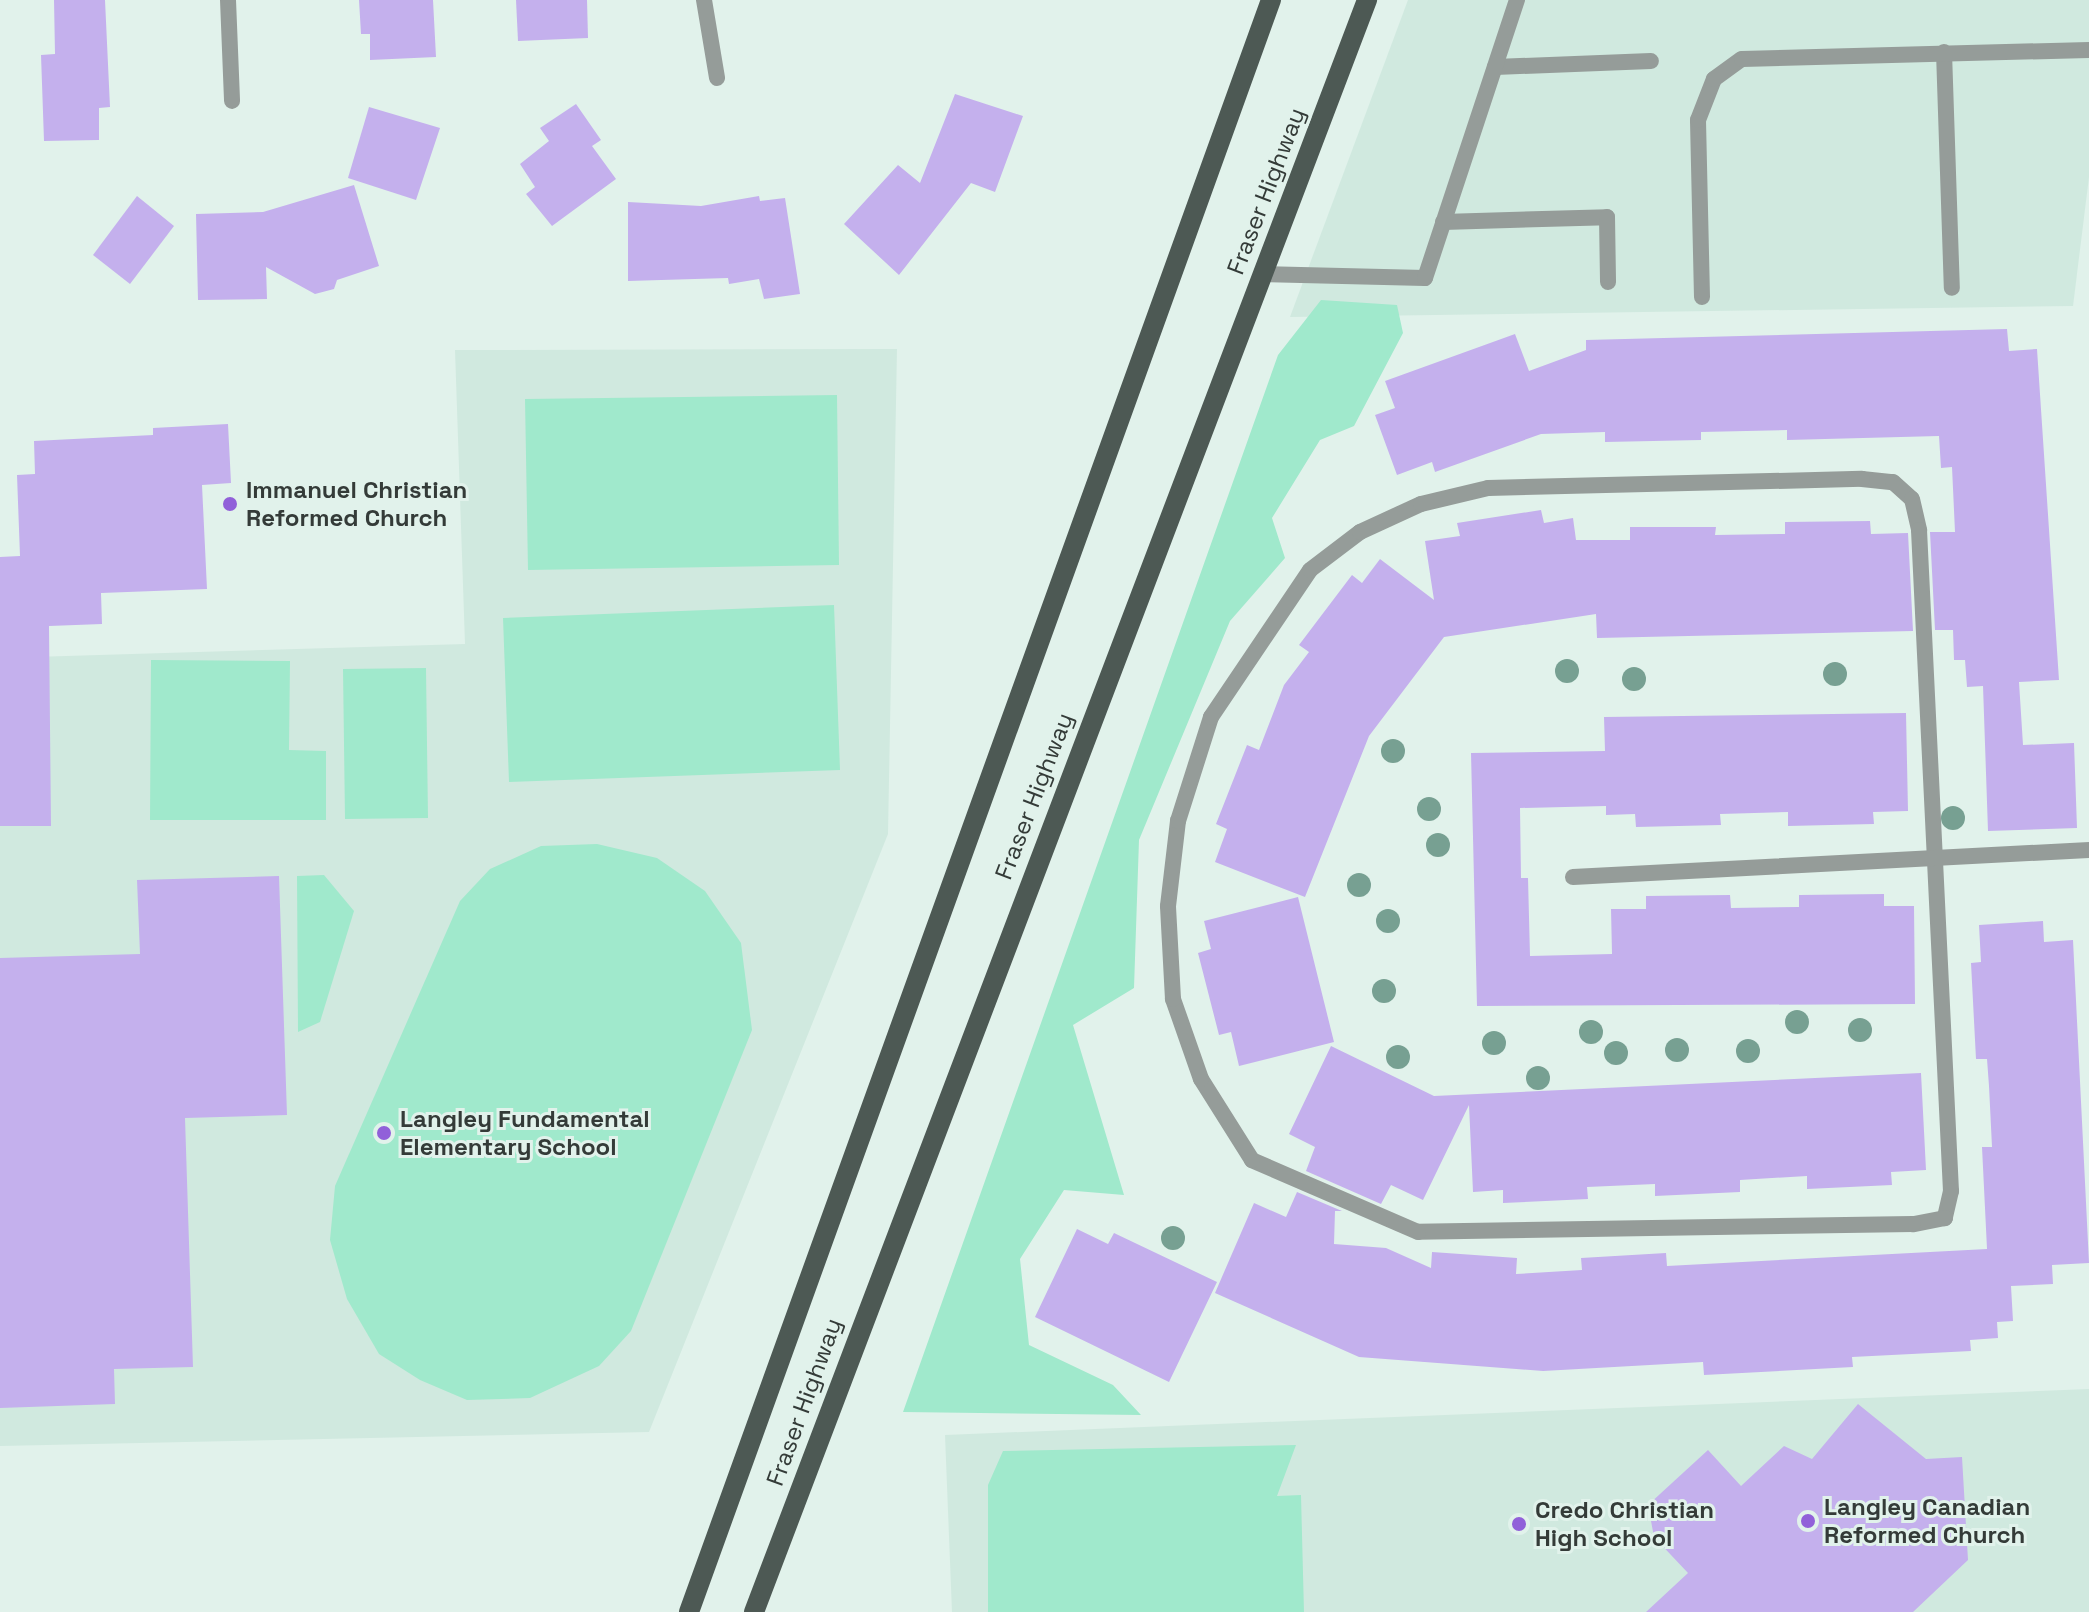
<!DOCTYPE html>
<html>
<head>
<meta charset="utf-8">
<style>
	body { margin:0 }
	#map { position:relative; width:2089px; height:1612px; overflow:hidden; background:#e1f2eb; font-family:"Space Grotesk",sans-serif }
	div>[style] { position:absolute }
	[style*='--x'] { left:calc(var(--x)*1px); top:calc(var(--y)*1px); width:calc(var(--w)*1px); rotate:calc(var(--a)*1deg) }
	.built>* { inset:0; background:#d0e9df }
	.green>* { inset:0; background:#a0e9cc }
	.building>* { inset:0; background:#c4b0ed }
	.service>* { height:16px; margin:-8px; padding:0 8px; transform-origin:8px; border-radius:8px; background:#959c99 }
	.minor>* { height:16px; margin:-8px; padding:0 8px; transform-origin:8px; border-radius:8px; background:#959c99 }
	.primary>* { height:20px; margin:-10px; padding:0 10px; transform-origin:10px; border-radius:10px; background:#4d5954 }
	.trees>* { width:24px; height:24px; margin:-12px; border-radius:50%; background:#77a092 }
	.dots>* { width:22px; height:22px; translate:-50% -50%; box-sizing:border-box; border:4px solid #e1f2eb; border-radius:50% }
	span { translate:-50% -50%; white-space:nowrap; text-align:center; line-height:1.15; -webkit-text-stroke:6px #e1f2eb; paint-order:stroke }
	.street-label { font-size:24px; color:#343b38 }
	.poi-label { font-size:24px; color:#343b38; font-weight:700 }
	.left { translate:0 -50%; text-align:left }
</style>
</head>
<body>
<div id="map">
	<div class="built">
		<div style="clip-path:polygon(1408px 0,2089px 0,2089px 177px,2073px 306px,1290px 317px)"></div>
		<div style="clip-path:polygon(897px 349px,888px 834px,649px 1432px,0 1446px,0 658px,465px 644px,455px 350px)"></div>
		<div style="clip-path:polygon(2089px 1389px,2089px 1612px,952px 1612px,945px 1435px)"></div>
	</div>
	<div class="green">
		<div style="clip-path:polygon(1321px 300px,1397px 305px,1403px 333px,1354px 426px,1320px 440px,1272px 518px,1285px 558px,1230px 621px,1139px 840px,1134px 988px,1073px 1025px,1124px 1195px,1064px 1190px,1020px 1259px,1029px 1345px,1113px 1385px,1141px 1415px,903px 1412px,1278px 355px)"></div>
		<div style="clip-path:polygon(837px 395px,839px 565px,528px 570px,525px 399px)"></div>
		<div style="clip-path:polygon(834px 605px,840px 770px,509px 782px,503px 618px)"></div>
		<div style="clip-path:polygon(151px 660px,290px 661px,289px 750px,326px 751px,326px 820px,150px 820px)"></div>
		<div style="clip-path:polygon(426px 668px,428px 818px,345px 819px,343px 669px)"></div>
		<div style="clip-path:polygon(597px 844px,657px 858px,705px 891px,741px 943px,752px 1030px,631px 1331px,599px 1366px,530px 1398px,467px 1400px,420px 1380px,379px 1354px,347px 1299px,330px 1240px,335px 1186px,460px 901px,490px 869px,541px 846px)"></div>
		<div style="clip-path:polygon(324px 875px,354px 911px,320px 1022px,298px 1032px,297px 876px)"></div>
		<div style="clip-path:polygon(1296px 1445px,1277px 1496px,1301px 1495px,1304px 1612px,988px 1612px,988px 1485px,1003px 1451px)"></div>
	</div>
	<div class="building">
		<div style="clip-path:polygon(54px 0,105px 0,110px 107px,99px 108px,99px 140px,44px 141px,41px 55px,55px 54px)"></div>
		<div style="clip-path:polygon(359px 0,433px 0,436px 57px,370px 60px,370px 34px,361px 34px)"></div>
		<div style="clip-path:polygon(516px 0,587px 0,588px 38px,518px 41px)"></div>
		<div style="clip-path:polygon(955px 94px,1023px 116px,995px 192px,971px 183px,899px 275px,844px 224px,898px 165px,920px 183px)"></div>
		<div style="clip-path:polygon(576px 104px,601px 140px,592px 146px,616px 179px,552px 226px,526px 194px,535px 187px,520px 164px,549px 141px,540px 128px)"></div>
		<div style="clip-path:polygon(369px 107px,440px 128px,416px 200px,348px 178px)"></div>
		<div style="clip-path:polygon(354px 185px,379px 266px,337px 280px,334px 289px,315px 294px,266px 267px,267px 299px,198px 300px,196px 214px,263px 212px)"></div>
		<div style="clip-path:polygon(137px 196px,174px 226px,130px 284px,93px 255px)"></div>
		<div style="clip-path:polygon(759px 196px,760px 201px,785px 198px,800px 294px,764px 299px,759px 279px,729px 284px,728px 278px,628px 281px,628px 202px,701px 206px)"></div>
		<div style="clip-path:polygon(2007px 329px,2009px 351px,2037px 349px,2059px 680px,2019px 682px,2023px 745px,2074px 743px,2077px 828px,1988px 831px,1983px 686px,1967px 687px,1965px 660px,1954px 660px,1953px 630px,1935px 630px,1930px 532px,1955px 532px,1952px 467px,1941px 468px,1939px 436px,1787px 440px,1787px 430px,1701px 432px,1701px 440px,1605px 442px,1605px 432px,1541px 434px,1435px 472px,1432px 462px,1397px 475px,1375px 415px,1395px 408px,1385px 381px,1515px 334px,1529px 371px,1586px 350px,1586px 340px)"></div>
		<div style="clip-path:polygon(228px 424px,231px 483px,202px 485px,207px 589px,101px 593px,102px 624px,49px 626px,51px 826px,0 826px,0 557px,20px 556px,17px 475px,35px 474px,34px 441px,153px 435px,153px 428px)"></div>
		<div style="clip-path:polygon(1541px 510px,1544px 523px,1573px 518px,1576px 540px,1630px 540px,1630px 527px,1716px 527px,1715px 535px,1785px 534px,1785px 522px,1870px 521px,1871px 534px,1908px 533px,1913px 631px,1597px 638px,1596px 614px,1444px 637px,1369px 736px,1305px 897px,1215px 862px,1227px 829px,1216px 824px,1247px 745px,1259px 750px,1284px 685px,1309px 652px,1299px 645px,1352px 575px,1362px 583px,1380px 559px,1434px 600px,1425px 541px,1460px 536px,1457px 523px)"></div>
		<div style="clip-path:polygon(1906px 713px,1908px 811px,1873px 812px,1874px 824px,1788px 826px,1788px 812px,1720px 814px,1721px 825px,1636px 827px,1635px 814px,1606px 815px,1606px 806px,1520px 808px,1521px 878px,1528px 878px,1530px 956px,1612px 954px,1611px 909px,1646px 909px,1646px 896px,1730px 895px,1731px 908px,1799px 907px,1799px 895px,1884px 894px,1884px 906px,1914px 906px,1915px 1004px,1477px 1006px,1471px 753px,1605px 751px,1604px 717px)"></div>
		<div style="clip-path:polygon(279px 876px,287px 1115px,185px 1118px,193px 1367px,114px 1369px,115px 1404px,0 1408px,0 958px,140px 954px,137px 880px)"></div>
		<div style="clip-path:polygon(1298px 897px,1334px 1042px,1239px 1066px,1231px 1032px,1219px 1035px,1198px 953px,1211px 949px,1204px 921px)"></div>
		<div style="clip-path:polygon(2043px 921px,2044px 942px,2073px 940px,2089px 1263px,2052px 1265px,2053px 1284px,2011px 1286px,2013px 1321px,1997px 1322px,1998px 1338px,1970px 1340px,1971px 1351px,1852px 1357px,1853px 1367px,1704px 1375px,1703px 1362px,1543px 1371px,1359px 1357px,1215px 1293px,1254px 1203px,1286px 1217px,1297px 1192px,1342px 1211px,1335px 1211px,1334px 1244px,1386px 1248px,1431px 1268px,1432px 1252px,1517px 1258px,1516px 1274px,1582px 1270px,1581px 1258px,1666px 1253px,1667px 1266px,1987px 1249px,1982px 1147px,1992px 1147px,1989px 1086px,1987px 1059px,1976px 1059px,1971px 963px,1981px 962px,1979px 925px)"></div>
		<div style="clip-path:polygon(1331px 1046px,1434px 1096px,1921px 1073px,1926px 1170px,1891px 1172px,1892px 1185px,1807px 1189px,1807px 1176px,1740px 1180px,1740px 1192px,1655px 1196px,1655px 1184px,1587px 1187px,1588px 1199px,1503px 1203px,1503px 1190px,1473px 1192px,1469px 1105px,1423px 1200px,1391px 1185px,1381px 1204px,1306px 1171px,1315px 1147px,1289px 1134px)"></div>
		<div style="clip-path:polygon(1077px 1229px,1108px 1244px,1114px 1233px,1217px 1282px,1169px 1382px,1035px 1317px)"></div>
		<div style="clip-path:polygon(1858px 1404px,1926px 1459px,1962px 1457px,1968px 1560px,1913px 1612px,1646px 1612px,1688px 1573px,1654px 1537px,1648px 1505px,1708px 1450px,1741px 1486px,1784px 1446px,1812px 1459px)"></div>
	</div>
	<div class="service">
		<div style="--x:1944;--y:52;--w:236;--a:88.1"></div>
		<div style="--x:1495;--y:67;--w:156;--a:-2.2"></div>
		<div style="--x:1443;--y:222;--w:164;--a:-1.7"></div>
		<div style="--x:1607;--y:217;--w:65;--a:89.1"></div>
		<div style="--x:1262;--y:274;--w:163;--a:1.4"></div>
		<div style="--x:1425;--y:278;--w:293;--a:-71.7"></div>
		<div style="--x:1702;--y:297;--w:177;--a:-91.3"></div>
		<div style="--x:1698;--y:120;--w:44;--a:-68.7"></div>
		<div style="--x:1714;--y:79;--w:34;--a:-36"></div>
		<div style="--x:1742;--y:59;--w:347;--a:-1.5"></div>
		<div style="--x:1862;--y:479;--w:31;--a:6"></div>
		<div style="--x:1893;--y:482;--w:25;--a:42"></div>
		<div style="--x:1912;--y:499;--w:32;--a:77"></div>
		<div style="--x:1919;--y:530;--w:662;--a:87.23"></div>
		<div style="--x:1951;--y:1191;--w:28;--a:103"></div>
		<div style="--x:1945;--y:1218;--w:33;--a:169"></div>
		<div style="--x:1913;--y:1224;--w:495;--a:179.1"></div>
		<div style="--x:1418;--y:1232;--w:181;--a:-156.6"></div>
		<div style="--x:1252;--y:1160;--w:96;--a:-122.2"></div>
		<div style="--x:1201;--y:1079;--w:85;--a:-109.3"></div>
		<div style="--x:1173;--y:999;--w:93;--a:-93.1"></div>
		<div style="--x:1168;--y:906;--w:86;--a:-83.3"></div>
		<div style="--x:1178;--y:821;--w:109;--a:-72.4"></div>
		<div style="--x:1211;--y:717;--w:177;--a:-56"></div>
		<div style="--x:1310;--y:570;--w:63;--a:-37.2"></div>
		<div style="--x:1360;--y:532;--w:67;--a:-24.7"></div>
		<div style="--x:1421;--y:504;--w:69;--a:-13.4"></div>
		<div style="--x:1488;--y:488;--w:374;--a:-1.4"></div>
		<div style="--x:1573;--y:877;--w:517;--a:-3"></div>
	</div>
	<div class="minor">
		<div style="--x:228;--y:0;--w:101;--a:87.7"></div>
		<div style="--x:704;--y:0;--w:79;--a:80.5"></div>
	</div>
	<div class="primary">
		<div style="--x:689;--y:1612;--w:1714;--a:-70.15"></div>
		<div style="--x:754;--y:1612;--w:1725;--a:-69.18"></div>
	</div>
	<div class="trees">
		<div style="left:1567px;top:671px"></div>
		<div style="left:1835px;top:674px"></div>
		<div style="left:1634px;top:679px"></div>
		<div style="left:1393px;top:751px"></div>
		<div style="left:1429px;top:809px"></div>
		<div style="left:1953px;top:818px"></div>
		<div style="left:1438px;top:845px"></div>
		<div style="left:1359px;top:885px"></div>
		<div style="left:1388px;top:921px"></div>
		<div style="left:1384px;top:991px"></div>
		<div style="left:1797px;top:1022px"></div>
		<div style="left:1860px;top:1030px"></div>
		<div style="left:1591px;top:1032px"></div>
		<div style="left:1494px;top:1043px"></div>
		<div style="left:1677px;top:1050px"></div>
		<div style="left:1748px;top:1051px"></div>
		<div style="left:1616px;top:1053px"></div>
		<div style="left:1398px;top:1057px"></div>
		<div style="left:1538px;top:1078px"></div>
		<div style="left:1173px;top:1238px"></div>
	</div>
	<div class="dots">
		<div style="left:230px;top:504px;background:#9160d9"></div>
		<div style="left:384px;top:1133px;background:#9160d9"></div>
		<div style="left:1808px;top:1521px;background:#9160d9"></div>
		<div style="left:1519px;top:1524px;background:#9160d9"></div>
	</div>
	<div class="street-label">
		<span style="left:1266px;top:191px;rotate:-69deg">Fraser Highway</span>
		<span style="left:1034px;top:796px;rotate:-69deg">Fraser Highway</span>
		<span style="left:804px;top:1402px;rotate:-70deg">Fraser Highway</span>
	</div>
	<div class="poi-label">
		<span class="left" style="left:246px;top:504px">Immanuel Christian<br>Reformed Church</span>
		<span class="left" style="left:400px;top:1133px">Langley Fundamental<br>Elementary School</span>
		<span class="left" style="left:1824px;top:1521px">Langley Canadian<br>Reformed Church</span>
		<span class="left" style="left:1535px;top:1524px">Credo Christian<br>High School</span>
	</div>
</div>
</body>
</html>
